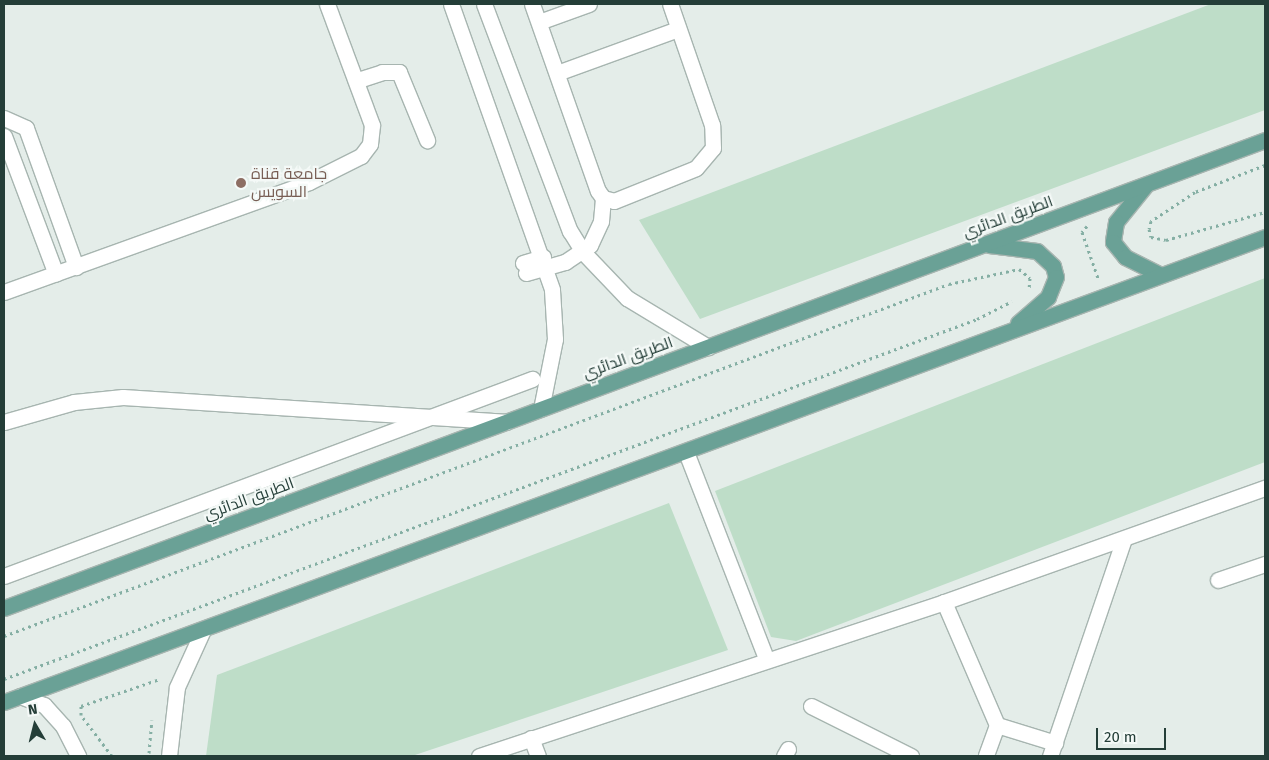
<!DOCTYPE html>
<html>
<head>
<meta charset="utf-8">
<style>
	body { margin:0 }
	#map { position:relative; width:1269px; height:760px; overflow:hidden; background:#e4ede9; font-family:"Fira Sans",Cairo,sans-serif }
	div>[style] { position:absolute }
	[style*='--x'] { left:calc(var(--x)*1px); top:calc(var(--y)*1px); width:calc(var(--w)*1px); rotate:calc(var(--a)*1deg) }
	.green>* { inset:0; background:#beddc8 }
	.path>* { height:3px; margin-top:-1.5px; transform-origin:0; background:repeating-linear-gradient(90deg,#85afa4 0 2.5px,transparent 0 6.5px) }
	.roads { filter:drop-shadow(1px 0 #a7b5b0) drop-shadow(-1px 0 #a7b5b0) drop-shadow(0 1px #a7b5b0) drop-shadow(0 -1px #a7b5b0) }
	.minor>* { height:15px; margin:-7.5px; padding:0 7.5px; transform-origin:7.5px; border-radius:7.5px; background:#fff }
	.major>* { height:15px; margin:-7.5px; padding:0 7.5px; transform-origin:7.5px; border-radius:7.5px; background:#6aa196 }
	.dots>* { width:14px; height:14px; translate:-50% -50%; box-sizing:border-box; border:2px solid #f4f9f7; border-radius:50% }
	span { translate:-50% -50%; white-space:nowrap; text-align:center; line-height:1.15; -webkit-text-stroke:4.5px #f4f9f7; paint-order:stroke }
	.education-label { font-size:16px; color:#785e54 }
	.left { translate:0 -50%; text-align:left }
	.street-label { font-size:16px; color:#243e38 }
	.frame { position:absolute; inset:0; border:5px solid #243e38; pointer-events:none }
	.north { position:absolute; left:10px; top:700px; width:50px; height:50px; -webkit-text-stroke:4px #f4f9f7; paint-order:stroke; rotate:352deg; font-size:14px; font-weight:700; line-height:20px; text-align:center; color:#243e38 }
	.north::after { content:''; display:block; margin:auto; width:18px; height:22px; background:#243e38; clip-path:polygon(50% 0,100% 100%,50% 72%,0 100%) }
	.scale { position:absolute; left:1096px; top:728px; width:70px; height:22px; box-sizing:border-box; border:2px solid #243e38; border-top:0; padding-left:6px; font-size:15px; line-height:18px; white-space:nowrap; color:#243e38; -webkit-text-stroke:4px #f4f9f7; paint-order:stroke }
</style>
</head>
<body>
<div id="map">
	<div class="green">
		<div style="clip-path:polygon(1211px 4px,1265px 4px,1265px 110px,700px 319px,639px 220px)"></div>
		<div style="clip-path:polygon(1265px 278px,1265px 462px,796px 641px,771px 637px,715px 491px)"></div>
		<div style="clip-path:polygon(669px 503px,728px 650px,412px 756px,206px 756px,217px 675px)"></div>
	</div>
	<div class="path">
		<div style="--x:1265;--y:165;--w:75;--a:158.9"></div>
		<div style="--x:1195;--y:192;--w:53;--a:146.6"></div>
		<div style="--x:1151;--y:221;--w:8;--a:104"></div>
		<div style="--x:1149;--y:229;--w:8;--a:76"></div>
		<div style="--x:1151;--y:237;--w:15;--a:11"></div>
		<div style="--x:1166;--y:240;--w:103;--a:-15.8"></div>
		<div style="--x:1087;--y:226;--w:8;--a:130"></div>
		<div style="--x:1082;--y:232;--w:49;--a:70.8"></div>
		<div style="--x:4;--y:636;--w:1008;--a:-20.43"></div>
		<div style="--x:949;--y:284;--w:72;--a:-12.1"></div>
		<div style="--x:1019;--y:269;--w:14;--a:39"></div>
		<div style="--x:1030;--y:278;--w:11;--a:95"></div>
		<div style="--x:4;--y:679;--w:1037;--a:-20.3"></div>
		<div style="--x:977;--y:319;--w:39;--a:-27"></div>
		<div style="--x:149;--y:753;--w:33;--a:-85"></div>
		<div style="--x:112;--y:756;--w:51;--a:-127.1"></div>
		<div style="--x:81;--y:715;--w:9;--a:-90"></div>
		<div style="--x:81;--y:706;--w:83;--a:-18.9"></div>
	</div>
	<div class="roads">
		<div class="minor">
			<div style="--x:451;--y:4;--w:303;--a:70.5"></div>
			<div style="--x:552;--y:290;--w:49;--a:86.5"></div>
			<div style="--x:555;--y:339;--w:71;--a:101.3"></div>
			<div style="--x:484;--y:4;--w:243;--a:69.3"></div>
			<div style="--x:570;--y:231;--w:25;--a:58"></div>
			<div style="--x:583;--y:252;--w:64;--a:46.3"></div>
			<div style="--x:627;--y:298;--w:95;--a:31.2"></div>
			<div style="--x:532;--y:4;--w:198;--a:70.6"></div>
			<div style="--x:598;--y:191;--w:9;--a:54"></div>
			<div style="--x:603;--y:198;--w:11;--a:15"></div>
			<div style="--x:614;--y:201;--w:88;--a:-21.9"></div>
			<div style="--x:696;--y:168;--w:26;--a:-50"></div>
			<div style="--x:713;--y:148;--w:23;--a:-92"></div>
			<div style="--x:712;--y:125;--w:128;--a:-109.1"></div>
			<div style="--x:539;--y:22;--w:53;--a:-19.8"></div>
			<div style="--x:557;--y:73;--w:129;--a:-20"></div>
			<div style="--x:358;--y:80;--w:25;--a:-18"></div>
			<div style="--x:382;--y:72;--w:17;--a:0"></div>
			<div style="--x:399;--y:72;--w:74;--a:67.6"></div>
			<div style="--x:4;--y:118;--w:24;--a:24"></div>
			<div style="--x:26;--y:128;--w:148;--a:70.2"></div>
			<div style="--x:4;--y:136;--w:147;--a:69.4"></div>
			<div style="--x:523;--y:263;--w:21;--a:-17"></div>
			<div style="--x:526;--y:273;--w:41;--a:-15.8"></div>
			<div style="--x:565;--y:262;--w:30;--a:-34"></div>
			<div style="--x:590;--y:245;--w:26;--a:-65"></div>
			<div style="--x:601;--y:221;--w:23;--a:-85"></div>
			<div style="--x:4;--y:292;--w:324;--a:-19.8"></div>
			<div style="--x:309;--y:182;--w:58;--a:-26.6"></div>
			<div style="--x:361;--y:156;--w:15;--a:-53"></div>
			<div style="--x:370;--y:144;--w:19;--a:-84"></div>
			<div style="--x:372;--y:125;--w:129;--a:-110.4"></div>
			<div style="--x:4;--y:422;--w:73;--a:-15.9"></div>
			<div style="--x:74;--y:402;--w:49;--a:-5.8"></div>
			<div style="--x:123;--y:397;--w:384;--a:3.7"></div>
			<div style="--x:686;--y:452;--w:221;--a:68.8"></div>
			<div style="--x:4;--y:576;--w:564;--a:-20.46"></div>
			<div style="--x:1218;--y:580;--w:50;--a:-18.8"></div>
			<div style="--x:944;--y:602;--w:134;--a:66.7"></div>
			<div style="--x:997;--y:725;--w:33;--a:110"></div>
			<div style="--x:20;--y:696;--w:26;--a:21"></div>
			<div style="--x:44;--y:705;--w:28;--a:48"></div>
			<div style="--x:63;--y:726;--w:34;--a:63"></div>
			<div style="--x:811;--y:706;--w:112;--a:26.6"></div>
			<div style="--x:997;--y:725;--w:61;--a:17.2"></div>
			<div style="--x:531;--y:738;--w:19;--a:69"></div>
			<div style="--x:169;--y:756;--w:69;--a:-83.4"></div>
			<div style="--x:177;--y:687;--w:63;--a:-65.5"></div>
			<div style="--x:479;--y:756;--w:490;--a:-18.3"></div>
			<div style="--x:944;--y:602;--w:341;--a:-19.6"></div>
			<div style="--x:784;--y:756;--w:8;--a:-60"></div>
			<div style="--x:1050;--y:756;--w:229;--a:-71.2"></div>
		</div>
		<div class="major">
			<div style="--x:1145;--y:186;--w:46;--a:128.9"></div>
			<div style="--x:1116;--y:222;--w:20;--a:99"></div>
			<div style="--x:1113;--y:242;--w:19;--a:51"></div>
			<div style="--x:1125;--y:257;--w:40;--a:26.6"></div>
			<div style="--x:989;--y:245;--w:48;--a:7.1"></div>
			<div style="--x:1037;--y:251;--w:22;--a:43"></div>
			<div style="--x:1053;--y:266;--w:11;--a:75"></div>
			<div style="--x:1056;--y:277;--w:22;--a:112"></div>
			<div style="--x:1048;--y:297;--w:40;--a:139"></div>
			<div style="--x:4;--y:608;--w:1345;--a:-20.36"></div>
			<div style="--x:4;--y:702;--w:1344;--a:-20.24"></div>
		</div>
	</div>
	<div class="dots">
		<div style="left:241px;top:183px;background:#8d6e63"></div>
	</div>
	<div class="education-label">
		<span class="left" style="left:251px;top:183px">جامعة قناة<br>السويس</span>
	</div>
	<div class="street-label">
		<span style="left:1008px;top:217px;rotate:-20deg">الطريق الدائري</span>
		<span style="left:628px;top:358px;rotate:-20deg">الطريق الدائري</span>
		<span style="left:249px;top:499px;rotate:-20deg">الطريق الدائري</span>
	</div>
	<div class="frame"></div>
	<div class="north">N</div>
	<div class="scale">20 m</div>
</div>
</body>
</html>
